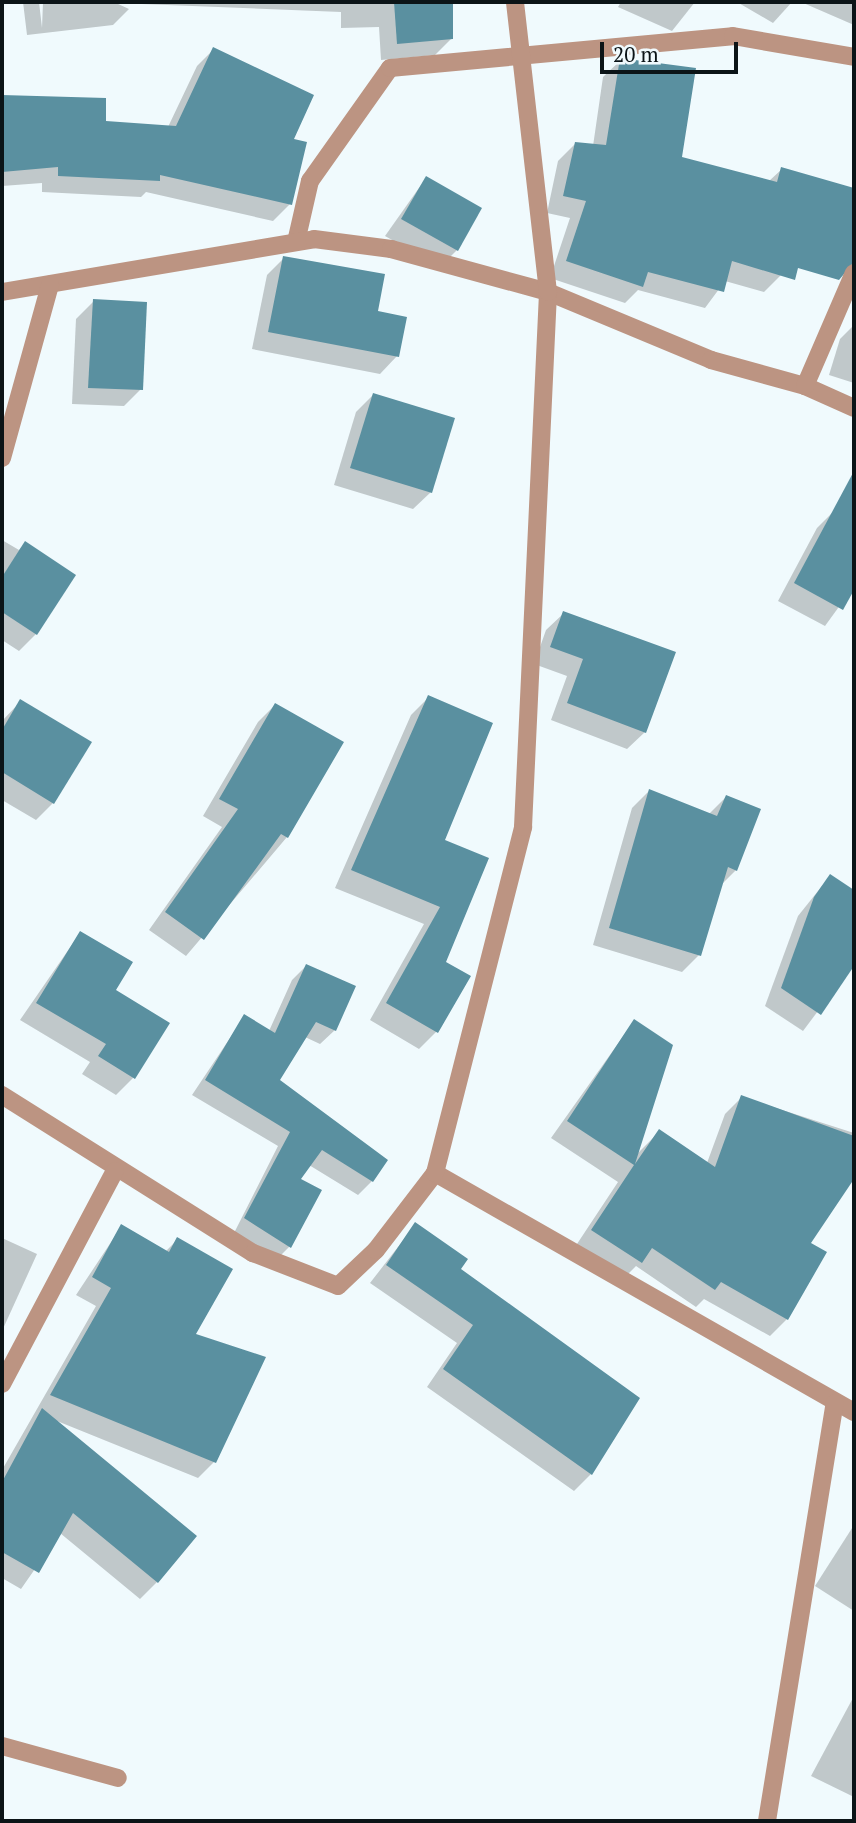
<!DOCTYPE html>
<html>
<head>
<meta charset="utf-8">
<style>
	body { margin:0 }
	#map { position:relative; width:856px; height:1823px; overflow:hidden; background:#f0fafd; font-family:"PT Serif",serif }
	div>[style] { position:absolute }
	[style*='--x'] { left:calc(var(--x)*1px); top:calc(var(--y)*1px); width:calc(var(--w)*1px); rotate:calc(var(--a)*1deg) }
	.shadow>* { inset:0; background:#0003 }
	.building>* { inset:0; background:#5a90a0 }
	.minor>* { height:18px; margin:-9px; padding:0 9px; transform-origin:9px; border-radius:9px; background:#bc9482 }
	span { translate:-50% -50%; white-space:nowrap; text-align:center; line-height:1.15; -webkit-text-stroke:6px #f0fafd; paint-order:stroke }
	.frame { position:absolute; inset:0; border:4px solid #0b1417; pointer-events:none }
	.scale { position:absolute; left:600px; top:42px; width:138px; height:32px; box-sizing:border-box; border:4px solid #0b1417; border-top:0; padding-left:9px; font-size:21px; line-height:24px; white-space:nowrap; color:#0b1417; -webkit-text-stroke:5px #f0fafd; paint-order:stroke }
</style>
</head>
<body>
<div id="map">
	<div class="shadow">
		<div style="clip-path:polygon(23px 2px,39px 2px,42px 28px,43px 2px,451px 2px,452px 38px,435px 55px,381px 60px,379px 27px,341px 28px,341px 12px,116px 3px,129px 9px,113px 25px,27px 35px)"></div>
		<div style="clip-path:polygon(621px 2px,695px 2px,672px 31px,618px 7px)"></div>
		<div style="clip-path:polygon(737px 2px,792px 2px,773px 23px)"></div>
		<div style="clip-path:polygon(801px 2px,854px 2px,854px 25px)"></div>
		<div style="clip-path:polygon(214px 49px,291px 140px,290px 204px,273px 221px,146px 192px,141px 197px,42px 192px,42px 183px,2px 186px,2px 98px,104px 123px,168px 127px,197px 66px)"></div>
		<div style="clip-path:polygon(621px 60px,680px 158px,768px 182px,782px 169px,781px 275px,764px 292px,725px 281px,705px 308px,638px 290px,625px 303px,550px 278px,570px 218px,547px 213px,558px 161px,575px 144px,593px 146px,603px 77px)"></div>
		<div style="clip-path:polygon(426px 178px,457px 250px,440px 267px,385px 236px)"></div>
		<div style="clip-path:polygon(284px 258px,376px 313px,397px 356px,380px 374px,252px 349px,267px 275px)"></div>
		<div style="clip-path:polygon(94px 301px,141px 389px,124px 406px,72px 404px,76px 319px)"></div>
		<div style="clip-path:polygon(854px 325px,854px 383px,829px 375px,840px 339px)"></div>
		<div style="clip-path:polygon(373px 395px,431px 492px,413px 509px,334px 485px,356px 412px)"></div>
		<div style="clip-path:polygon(834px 511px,854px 522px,854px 586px,825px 626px,778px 601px,817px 528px)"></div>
		<div style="clip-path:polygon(2px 540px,19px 550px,26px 544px,36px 634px,19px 651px,2px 640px)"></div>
		<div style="clip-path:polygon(564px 613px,645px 732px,627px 749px,551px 720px,567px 676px,534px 664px,546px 630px)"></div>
		<div style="clip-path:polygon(428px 698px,444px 962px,436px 1032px,419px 1049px,370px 1020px,424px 924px,335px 888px,411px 715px)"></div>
		<div style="clip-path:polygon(21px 701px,53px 803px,36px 820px,2px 800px,2px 721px)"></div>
		<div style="clip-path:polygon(275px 705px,287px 837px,186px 956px,149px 930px,222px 827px,203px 816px,258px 722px)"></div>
		<div style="clip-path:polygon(649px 791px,709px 814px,726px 797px,736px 870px,721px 885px,699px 955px,682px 972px,593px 945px,632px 808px)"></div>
		<div style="clip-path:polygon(830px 876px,854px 892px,854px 963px,803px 1031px,765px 1006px,798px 916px)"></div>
		<div style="clip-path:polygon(80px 933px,114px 990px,133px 1078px,116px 1095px,82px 1074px,90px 1062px,20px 1020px)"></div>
		<div style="clip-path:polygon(306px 966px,335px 1030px,320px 1044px,305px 1037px,278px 1080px,372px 1181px,358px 1195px,309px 1165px,298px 1180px,289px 1247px,275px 1261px,232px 1237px,278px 1146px,192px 1095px,244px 1017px,269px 1031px,292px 980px)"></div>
		<div style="clip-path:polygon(634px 1021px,637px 1154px,659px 1132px,707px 1163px,725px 1114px,742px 1097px,854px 1133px,854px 1176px,809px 1243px,787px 1319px,770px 1336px,704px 1299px,696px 1307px,636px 1266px,623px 1279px,575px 1247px,618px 1182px,551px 1138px)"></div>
		<div style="clip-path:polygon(415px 1225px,459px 1270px,591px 1474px,574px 1491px,427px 1387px,457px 1343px,370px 1283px)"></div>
		<div style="clip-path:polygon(121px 1227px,165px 1252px,178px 1239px,215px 1461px,198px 1478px,57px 1421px,157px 1582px,140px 1599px,60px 1533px,21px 1589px,2px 1578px,2px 1470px,96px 1306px,76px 1295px)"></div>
		<div style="clip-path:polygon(2px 1238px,37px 1254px,2px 1331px)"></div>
		<div style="clip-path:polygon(854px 1525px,854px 1611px,815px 1586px)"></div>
		<div style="clip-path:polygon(854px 1696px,854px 1797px,811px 1776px)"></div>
	</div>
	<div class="building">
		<div style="clip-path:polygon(394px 2px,453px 2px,453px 39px,397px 44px)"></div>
		<div style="clip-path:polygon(213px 47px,314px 95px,294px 139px,307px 142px,292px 205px,160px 175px,160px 181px,58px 176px,58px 167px,2px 172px,2px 95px,106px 98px,106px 121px,176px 126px)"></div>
		<div style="clip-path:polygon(620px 58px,696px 68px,682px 157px,777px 182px,781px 167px,854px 188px,854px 262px,839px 280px,798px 268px,795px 280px,732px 261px,724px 292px,648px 272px,643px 287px,566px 261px,586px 201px,563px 196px,575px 142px,606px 145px)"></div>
		<div style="clip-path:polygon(426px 176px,482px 208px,458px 251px,401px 219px)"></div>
		<div style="clip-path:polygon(283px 256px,385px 274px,378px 311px,407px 317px,399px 357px,268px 332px)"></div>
		<div style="clip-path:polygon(93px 299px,147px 302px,143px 390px,88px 388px)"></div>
		<div style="clip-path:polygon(373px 393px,455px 418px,432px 493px,350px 468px)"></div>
		<div style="clip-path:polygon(854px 471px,854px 590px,843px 610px,794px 583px)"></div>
		<div style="clip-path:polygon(25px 541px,76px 575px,37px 635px,2px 612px,2px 577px)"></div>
		<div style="clip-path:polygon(563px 611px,676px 652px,646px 733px,567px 703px,583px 659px,550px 647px)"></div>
		<div style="clip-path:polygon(428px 695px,493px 723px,445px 840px,489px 858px,446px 962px,471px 976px,438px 1033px,386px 1003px,440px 907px,351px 870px)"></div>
		<div style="clip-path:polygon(20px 699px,92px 742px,54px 804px,2px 772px,2px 730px)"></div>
		<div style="clip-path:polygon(275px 703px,344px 742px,288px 838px,281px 834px,204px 940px,165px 912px,238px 809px,219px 799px)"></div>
		<div style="clip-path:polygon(649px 789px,717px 816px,726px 795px,761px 809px,737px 871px,728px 867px,701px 956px,609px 928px)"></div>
		<div style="clip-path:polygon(830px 874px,854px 890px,854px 966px,821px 1015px,781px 988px,814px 897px)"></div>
		<div style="clip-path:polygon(80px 931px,133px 962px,116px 990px,170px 1023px,135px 1079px,98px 1056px,106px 1044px,36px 1003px)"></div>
		<div style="clip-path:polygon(306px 964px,356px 986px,336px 1031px,316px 1022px,280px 1080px,388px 1160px,373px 1182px,322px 1150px,301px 1179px,322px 1190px,291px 1248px,244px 1218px,290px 1132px,205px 1080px,244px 1014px,275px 1033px)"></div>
		<div style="clip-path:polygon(634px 1019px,673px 1045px,635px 1164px,659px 1129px,715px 1167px,741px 1095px,854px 1136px,854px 1179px,811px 1243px,827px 1252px,788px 1320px,721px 1282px,715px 1290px,652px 1248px,642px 1263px,591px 1230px,634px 1165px,567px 1121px)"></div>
		<div style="clip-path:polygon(415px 1222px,468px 1259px,461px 1269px,640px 1398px,592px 1475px,443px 1369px,473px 1325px,386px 1265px)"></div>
		<div style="clip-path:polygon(121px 1224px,169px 1252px,177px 1237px,233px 1269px,196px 1334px,266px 1357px,216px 1463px,50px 1395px,111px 1288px,92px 1277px)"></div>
		<div style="clip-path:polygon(42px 1408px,197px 1536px,158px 1583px,73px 1513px,39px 1573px,2px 1552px,2px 1482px)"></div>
	</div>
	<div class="minor">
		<div style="--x:296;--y:242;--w:63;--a:-77.1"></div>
		<div style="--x:310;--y:181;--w:138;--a:-54.7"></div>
		<div style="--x:390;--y:68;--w:344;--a:-5.3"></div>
		<div style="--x:733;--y:36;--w:123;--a:9.8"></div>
		<div style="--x:2;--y:292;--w:316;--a:-9.6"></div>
		<div style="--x:314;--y:239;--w:78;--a:7.4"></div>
		<div style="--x:391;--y:249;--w:163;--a:15.3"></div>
		<div style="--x:548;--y:292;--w:177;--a:22.6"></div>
		<div style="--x:711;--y:360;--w:98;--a:15.5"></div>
		<div style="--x:805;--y:386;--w:54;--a:24.2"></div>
		<div style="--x:805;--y:386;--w:123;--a:-66.6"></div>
		<div style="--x:2;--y:458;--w:180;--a:-74.5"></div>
		<div style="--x:2;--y:1095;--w:297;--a:32.2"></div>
		<div style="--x:253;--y:1253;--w:91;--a:21.2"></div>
		<div style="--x:338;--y:1286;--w:52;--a:-43.5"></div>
		<div style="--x:376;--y:1250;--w:97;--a:-52.5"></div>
		<div style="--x:435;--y:1173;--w:482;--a:29.7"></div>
		<div style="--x:435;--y:1173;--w:357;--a:-75.7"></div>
		<div style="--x:523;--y:827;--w:536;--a:-87.32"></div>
		<div style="--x:548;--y:292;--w:292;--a:-96.5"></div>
		<div style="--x:2;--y:1384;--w:241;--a:-62.1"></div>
		<div style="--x:2;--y:1746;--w:120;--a:15.4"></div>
		<div style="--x:767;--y:1821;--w:423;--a:-80.8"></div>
	</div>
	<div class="frame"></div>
	<div class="scale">20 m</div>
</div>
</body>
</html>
